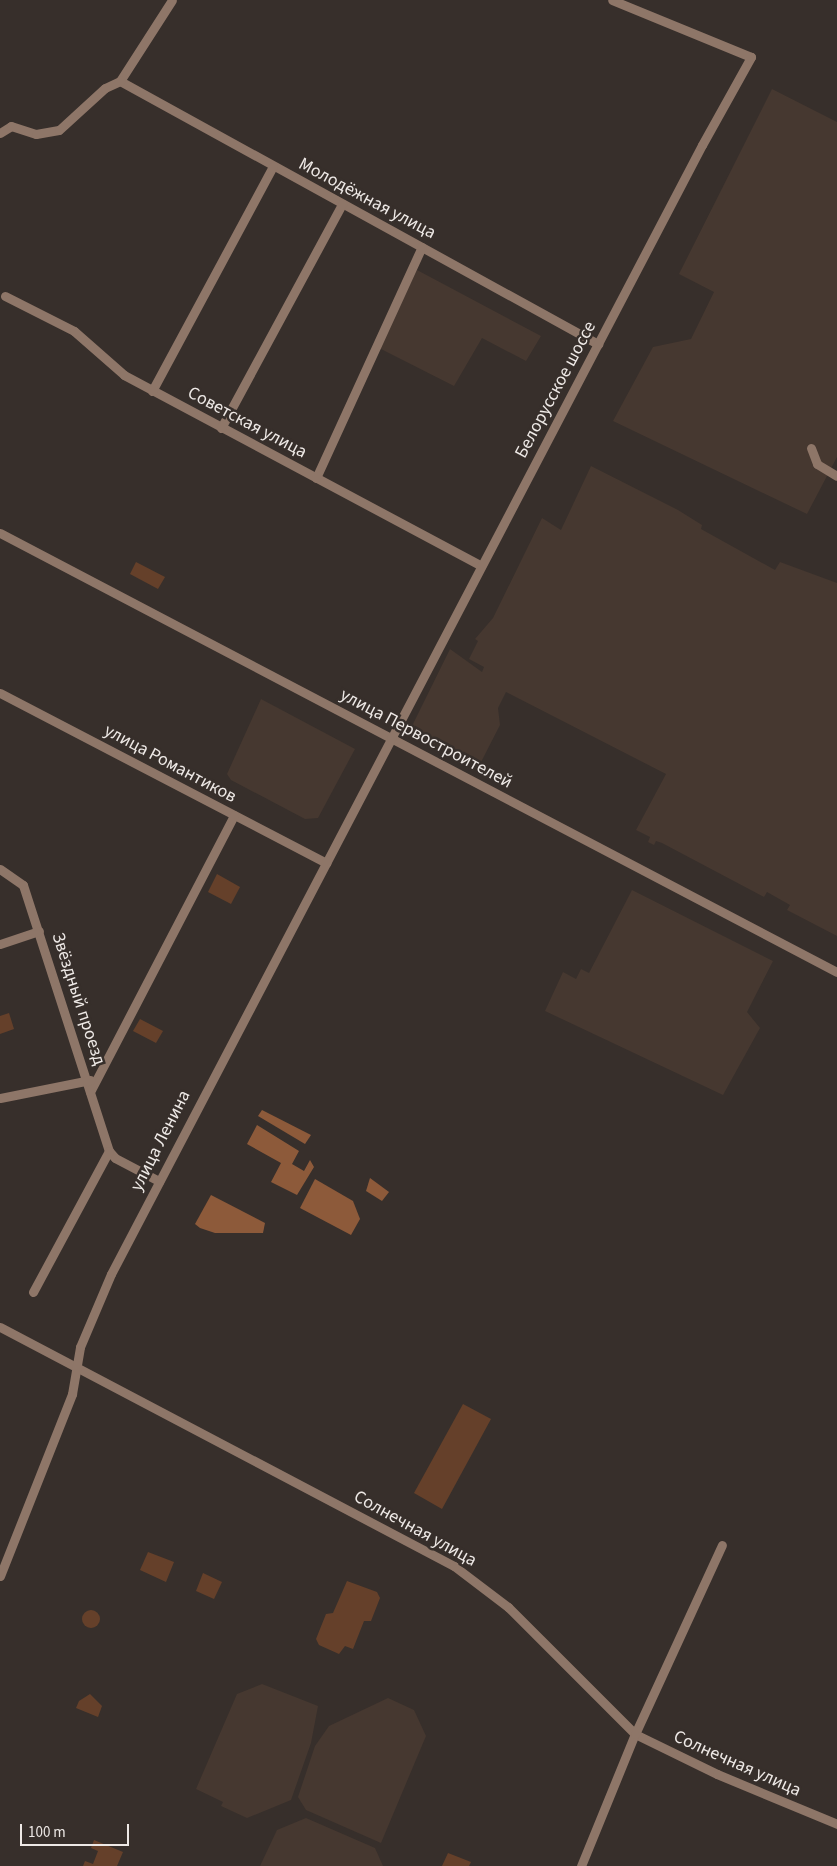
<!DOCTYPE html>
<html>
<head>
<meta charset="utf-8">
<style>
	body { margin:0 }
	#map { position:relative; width:837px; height:1866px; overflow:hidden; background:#372f2b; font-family:"Source Sans 3",sans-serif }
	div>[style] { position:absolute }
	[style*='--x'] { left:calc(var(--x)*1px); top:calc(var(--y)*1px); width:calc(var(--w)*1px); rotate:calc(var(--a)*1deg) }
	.built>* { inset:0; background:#463830 }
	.green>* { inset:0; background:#65402a }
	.round { border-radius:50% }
	.forest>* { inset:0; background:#8d5a3a }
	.minor>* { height:9px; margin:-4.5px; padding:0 4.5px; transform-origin:4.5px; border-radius:4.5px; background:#8e7668 }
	span { translate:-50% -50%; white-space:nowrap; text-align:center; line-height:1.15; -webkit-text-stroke:5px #372f2b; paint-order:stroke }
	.street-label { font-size:18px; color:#eee9e6 }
	.scale { position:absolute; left:20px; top:1824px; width:109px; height:22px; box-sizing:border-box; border:2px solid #eee9e6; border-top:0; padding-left:6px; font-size:15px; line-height:18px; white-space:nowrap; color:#eee9e6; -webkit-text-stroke:4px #372f2b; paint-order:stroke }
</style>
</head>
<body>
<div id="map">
	<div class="built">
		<div style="clip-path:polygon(772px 89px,837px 122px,837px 457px,807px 514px,613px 421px,653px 347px,691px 339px,714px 292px,679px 274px)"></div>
		<div style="clip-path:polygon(417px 270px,541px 336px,526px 361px,482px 338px,454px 386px,379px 348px)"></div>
		<div style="clip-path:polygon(591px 466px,678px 510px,702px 525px,701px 529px,775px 570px,780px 562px,837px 583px,837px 936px,787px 910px,790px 905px,767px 892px,764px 897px,662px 843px,656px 841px,654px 845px,648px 842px,650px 837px,636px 830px,666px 774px,506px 692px,498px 708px,500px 725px,478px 768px,414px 734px,412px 726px,450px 649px,482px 672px,484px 667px,469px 659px,478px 641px,475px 639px,493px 618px,542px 518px,561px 530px)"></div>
		<div style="clip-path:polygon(261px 699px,355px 749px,318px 818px,305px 819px,231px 780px,227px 774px)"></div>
		<div style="clip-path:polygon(632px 890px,773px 961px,747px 1012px,760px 1028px,723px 1095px,545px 1011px,563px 972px,576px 979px,581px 969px,589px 973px)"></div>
		<div style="clip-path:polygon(262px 1684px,318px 1706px,311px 1743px,291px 1800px,247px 1818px,221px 1806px,223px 1802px,196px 1789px,237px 1694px)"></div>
		<div style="clip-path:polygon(388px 1698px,414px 1710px,426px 1736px,381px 1843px,306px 1810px,298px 1797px,315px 1746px,329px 1726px)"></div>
		<div style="clip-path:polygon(306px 1818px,375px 1848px,383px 1866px,260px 1866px,277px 1830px)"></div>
	</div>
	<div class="green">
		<div style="clip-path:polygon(136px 562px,165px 577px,158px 589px,130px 574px)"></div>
		<div style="clip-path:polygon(217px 874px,240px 887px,231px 904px,208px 892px)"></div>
		<div style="clip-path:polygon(9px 1013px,14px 1029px,0 1034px,0 1016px)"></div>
		<div style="clip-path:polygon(140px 1019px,163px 1031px,156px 1043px,133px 1031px)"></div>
		<div style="clip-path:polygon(463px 1404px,491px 1419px,442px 1509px,414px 1493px)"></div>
		<div style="clip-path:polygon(148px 1552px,174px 1562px,166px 1582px,140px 1570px)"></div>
		<div style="clip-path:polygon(203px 1573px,222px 1582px,214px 1599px,196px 1591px)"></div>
		<div style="clip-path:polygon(347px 1581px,377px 1592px,380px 1598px,371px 1621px,364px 1621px,353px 1649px,345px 1646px,339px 1654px,319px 1645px,316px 1639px,326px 1614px,333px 1613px)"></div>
		<div class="round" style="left:82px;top:1610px;width:18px;height:18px"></div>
		<div style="clip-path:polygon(90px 1694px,102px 1706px,98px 1717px,76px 1708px,79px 1701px)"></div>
		<div style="clip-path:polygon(94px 1840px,123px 1852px,117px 1866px,83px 1866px,85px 1861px,93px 1864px,98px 1851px,91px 1848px)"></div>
		<div style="clip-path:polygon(448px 1853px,471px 1862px,469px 1866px,442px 1866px)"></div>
	</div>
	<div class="forest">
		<div style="clip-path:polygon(262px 1110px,311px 1135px,305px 1144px,258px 1116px)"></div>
		<div style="clip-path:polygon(257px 1125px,299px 1151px,292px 1164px,304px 1171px,310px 1160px,314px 1167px,297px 1195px,271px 1182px,281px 1163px,247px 1144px)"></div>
		<div style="clip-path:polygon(370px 1178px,389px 1192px,382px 1201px,366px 1191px)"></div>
		<div style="clip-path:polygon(315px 1179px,353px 1201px,360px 1219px,351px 1235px,300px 1208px)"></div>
		<div style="clip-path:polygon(211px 1195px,265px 1223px,263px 1233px,215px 1233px,200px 1228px,195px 1224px)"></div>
	</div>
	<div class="minor">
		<div style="--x:120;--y:81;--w:546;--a:28.82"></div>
		<div style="--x:120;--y:81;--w:96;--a:-57.3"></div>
		<div style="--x:0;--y:133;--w:13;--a:-32"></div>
		<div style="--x:11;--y:126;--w:26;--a:18"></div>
		<div style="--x:36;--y:134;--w:23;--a:-10"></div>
		<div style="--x:59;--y:130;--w:62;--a:-42.4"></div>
		<div style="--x:105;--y:88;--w:17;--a:-25"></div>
		<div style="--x:5;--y:296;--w:77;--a:26.9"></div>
		<div style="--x:74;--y:331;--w:67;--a:41.3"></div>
		<div style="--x:124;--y:375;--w:405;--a:28.1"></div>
		<div style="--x:152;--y:391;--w:255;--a:-61.7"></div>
		<div style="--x:221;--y:428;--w:255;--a:-61.6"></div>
		<div style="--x:811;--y:448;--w:17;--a:69"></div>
		<div style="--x:817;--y:464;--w:23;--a:31"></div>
		<div style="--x:316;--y:478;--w:254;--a:-65.4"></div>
		<div style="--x:0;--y:533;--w:945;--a:27.68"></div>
		<div style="--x:0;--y:693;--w:368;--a:27.5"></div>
		<div style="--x:0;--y:869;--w:28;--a:35"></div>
		<div style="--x:23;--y:885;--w:280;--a:72.1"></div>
		<div style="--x:109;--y:1151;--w:9;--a:49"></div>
		<div style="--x:115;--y:1158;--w:50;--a:27.6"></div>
		<div style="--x:0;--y:944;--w:41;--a:-18.4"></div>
		<div style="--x:90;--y:1092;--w:312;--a:-62.5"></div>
		<div style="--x:0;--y:1098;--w:92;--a:-11.3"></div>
		<div style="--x:33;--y:1292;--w:160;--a:-61.7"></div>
		<div style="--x:0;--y:1327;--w:513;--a:27.76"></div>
		<div style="--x:454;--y:1566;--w:68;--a:37.2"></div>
		<div style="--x:508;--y:1607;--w:180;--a:45"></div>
		<div style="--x:635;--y:1734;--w:91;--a:26"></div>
		<div style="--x:717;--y:1774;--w:130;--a:22.6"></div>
		<div style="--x:0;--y:1576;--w:196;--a:-68.4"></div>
		<div style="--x:72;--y:1394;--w:48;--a:-80.3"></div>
		<div style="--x:80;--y:1347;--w:79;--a:-67"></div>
		<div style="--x:111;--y:1274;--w:1274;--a:-62.37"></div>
		<div style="--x:702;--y:145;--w:101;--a:-60.9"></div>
		<div style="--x:751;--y:57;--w:150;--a:-157.7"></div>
		<div style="--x:581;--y:1866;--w:143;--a:-67.8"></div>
		<div style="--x:635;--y:1734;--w:208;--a:-65.3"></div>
	</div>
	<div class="street-label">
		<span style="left:367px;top:199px;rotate:28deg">Молодёжная улица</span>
		<span style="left:556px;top:390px;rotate:-62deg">Белорусское шоссе</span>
		<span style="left:247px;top:423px;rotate:28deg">Советская улица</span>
		<span style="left:426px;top:739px;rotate:28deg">улица Первостроителей</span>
		<span style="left:170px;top:764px;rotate:28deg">улица Романтиков</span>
		<span style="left:78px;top:999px;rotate:72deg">Звёздный проезд</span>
		<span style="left:161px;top:1141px;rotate:-63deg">улица Ленина</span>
		<span style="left:415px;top:1529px;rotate:29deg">Солнечная улица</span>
		<span style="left:737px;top:1764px;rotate:24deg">Солнечная улица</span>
	</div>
	<div class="scale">100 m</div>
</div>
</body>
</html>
